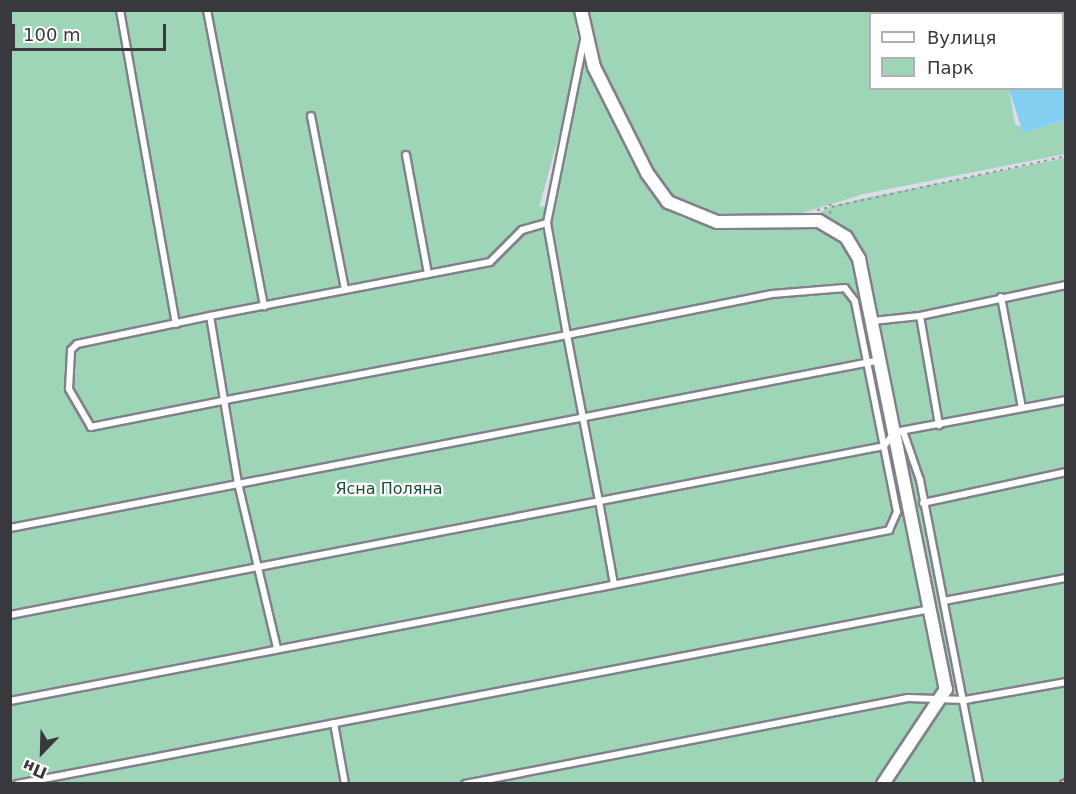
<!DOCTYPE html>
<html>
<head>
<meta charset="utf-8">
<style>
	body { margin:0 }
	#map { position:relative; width:1076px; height:794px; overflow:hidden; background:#dfdcea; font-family:"DejaVu Sans",sans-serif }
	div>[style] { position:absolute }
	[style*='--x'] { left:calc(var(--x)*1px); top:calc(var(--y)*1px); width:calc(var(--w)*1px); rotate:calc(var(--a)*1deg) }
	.green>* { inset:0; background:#9fd5b7 }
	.water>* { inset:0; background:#82cff2 }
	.path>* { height:1.5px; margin-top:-0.75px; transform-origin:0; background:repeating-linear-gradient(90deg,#94929b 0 3px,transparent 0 7.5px) }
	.roads { filter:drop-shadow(2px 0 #82808c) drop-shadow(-2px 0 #82808c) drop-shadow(0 2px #82808c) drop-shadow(0 -2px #82808c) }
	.lane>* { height:6px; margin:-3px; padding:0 3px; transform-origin:3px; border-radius:3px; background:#fff }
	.street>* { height:12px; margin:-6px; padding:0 6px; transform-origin:6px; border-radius:6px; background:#fff }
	span { translate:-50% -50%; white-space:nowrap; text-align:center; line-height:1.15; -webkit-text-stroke:4.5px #fff; paint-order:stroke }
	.park-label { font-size:16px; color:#184f36 }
	.frame { position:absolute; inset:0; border:12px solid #39383d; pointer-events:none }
	.legend { position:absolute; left:869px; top:12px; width:195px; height:78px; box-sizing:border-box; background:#fff; border:2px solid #b0afb1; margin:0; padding:8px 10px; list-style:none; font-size:18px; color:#39383d }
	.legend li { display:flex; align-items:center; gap:12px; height:30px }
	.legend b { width:30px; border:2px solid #b0afb1 }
	.north { position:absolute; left:12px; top:722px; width:60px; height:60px; -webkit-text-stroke:4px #fff; paint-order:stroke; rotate:203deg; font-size:16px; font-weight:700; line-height:24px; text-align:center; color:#39383d }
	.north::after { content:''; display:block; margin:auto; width:21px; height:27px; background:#39383d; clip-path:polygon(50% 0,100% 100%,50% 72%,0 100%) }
	.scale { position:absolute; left:12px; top:24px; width:154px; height:27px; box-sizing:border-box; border:3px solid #39383d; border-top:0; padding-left:8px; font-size:18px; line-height:21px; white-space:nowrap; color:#39383d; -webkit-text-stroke:4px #fff; paint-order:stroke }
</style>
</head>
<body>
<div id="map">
	<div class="green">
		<div style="clip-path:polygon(10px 11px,573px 11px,578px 38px,570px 96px,539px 207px,554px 204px,585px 61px,665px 206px,682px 218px,717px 228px,800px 223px,832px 206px,865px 198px,1065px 158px,1065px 783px,11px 783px)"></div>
		<div style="clip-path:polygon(582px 11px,974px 11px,870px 14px,870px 88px,1009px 89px,1015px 124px,1029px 131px,1065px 120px,1065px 154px,864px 194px,796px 215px,718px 218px,671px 199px,652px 172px,596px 61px)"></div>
	</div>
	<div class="water">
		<div style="clip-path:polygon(973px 11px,1065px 11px,1065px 120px,1023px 133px,1009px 89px,1062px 88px,1062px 14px)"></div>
	</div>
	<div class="path">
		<div style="--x:817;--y:210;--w:255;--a:-12.2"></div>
		<div style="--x:830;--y:214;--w:10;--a:-90"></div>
	</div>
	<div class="roads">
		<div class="lane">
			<div style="--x:120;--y:10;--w:319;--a:79.9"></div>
			<div style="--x:207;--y:10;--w:302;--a:79.1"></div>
			<div style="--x:311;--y:116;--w:177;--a:78.9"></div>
			<div style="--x:406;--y:155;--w:121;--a:79.5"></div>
			<div style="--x:547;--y:223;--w:187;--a:-78.6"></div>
			<div style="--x:1001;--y:297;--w:113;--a:79.3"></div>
			<div style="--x:210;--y:316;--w:169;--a:80.5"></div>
			<div style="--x:238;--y:483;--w:170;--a:76.7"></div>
			<div style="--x:920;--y:316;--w:111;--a:80.1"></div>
			<div style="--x:873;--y:321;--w:47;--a:-6.1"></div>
			<div style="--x:920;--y:316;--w:149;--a:-12"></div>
			<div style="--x:903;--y:431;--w:52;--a:70.9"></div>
			<div style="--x:920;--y:480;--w:310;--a:79"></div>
			<div style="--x:923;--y:503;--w:146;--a:-12.2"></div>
			<div style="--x:10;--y:528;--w:887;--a:-10.92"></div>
			<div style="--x:944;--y:601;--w:124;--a:-10.7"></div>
			<div style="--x:10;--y:615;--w:890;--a:-10.94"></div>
			<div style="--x:884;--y:446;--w:18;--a:-52"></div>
			<div style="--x:895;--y:432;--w:174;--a:-10.6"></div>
			<div style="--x:10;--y:701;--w:598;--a:-10.9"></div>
			<div style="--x:597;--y:588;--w:298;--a:-11.2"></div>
			<div style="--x:889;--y:530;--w:20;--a:-66"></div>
			<div style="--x:897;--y:512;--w:215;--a:-101.3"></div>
			<div style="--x:855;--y:301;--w:16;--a:-128"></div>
			<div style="--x:845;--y:288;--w:73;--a:175.3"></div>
			<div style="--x:772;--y:294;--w:209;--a:168.7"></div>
			<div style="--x:567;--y:335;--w:346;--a:169.2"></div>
			<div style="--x:227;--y:400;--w:139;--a:168.8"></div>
			<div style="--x:91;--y:427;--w:44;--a:-120.1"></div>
			<div style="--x:69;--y:389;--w:39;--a:-87"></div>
			<div style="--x:71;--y:350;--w:8;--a:-45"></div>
			<div style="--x:77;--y:344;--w:136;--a:-11.9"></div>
			<div style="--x:210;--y:316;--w:285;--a:-10.9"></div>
			<div style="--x:490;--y:262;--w:45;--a:-45"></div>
			<div style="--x:522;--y:230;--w:26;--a:-16"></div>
			<div style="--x:547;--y:223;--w:114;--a:79.9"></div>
			<div style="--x:567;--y:335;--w:169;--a:79.1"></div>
			<div style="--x:599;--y:501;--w:84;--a:79.8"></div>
			<div style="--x:334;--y:723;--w:62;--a:79.8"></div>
			<div style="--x:17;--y:784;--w:930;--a:-10.85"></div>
			<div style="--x:465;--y:784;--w:451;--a:-11"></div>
			<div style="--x:908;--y:698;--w:57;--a:2"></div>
			<div style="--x:965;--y:700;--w:103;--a:-10.1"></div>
			<div style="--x:1064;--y:784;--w:2;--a:-27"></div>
		</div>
		<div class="street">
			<div style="--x:581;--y:10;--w:58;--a:77.2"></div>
			<div style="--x:594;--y:67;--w:119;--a:63.4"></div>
			<div style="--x:647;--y:173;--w:36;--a:54"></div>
			<div style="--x:668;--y:202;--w:53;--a:22.2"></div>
			<div style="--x:717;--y:222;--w:102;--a:-0.6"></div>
			<div style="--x:819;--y:221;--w:31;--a:31"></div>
			<div style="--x:846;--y:237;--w:26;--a:59"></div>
			<div style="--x:859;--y:259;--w:439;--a:78.6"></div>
			<div style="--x:946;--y:689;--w:114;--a:123.6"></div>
		</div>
	</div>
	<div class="park-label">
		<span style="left:389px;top:489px">Ясна Поляна</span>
	</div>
	<div class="frame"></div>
	<ul class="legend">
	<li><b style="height:8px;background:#fff"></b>Вулиця</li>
	<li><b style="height:16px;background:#9fd5b7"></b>Парк</li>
	</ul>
	<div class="north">Пн</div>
	<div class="scale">100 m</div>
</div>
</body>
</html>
